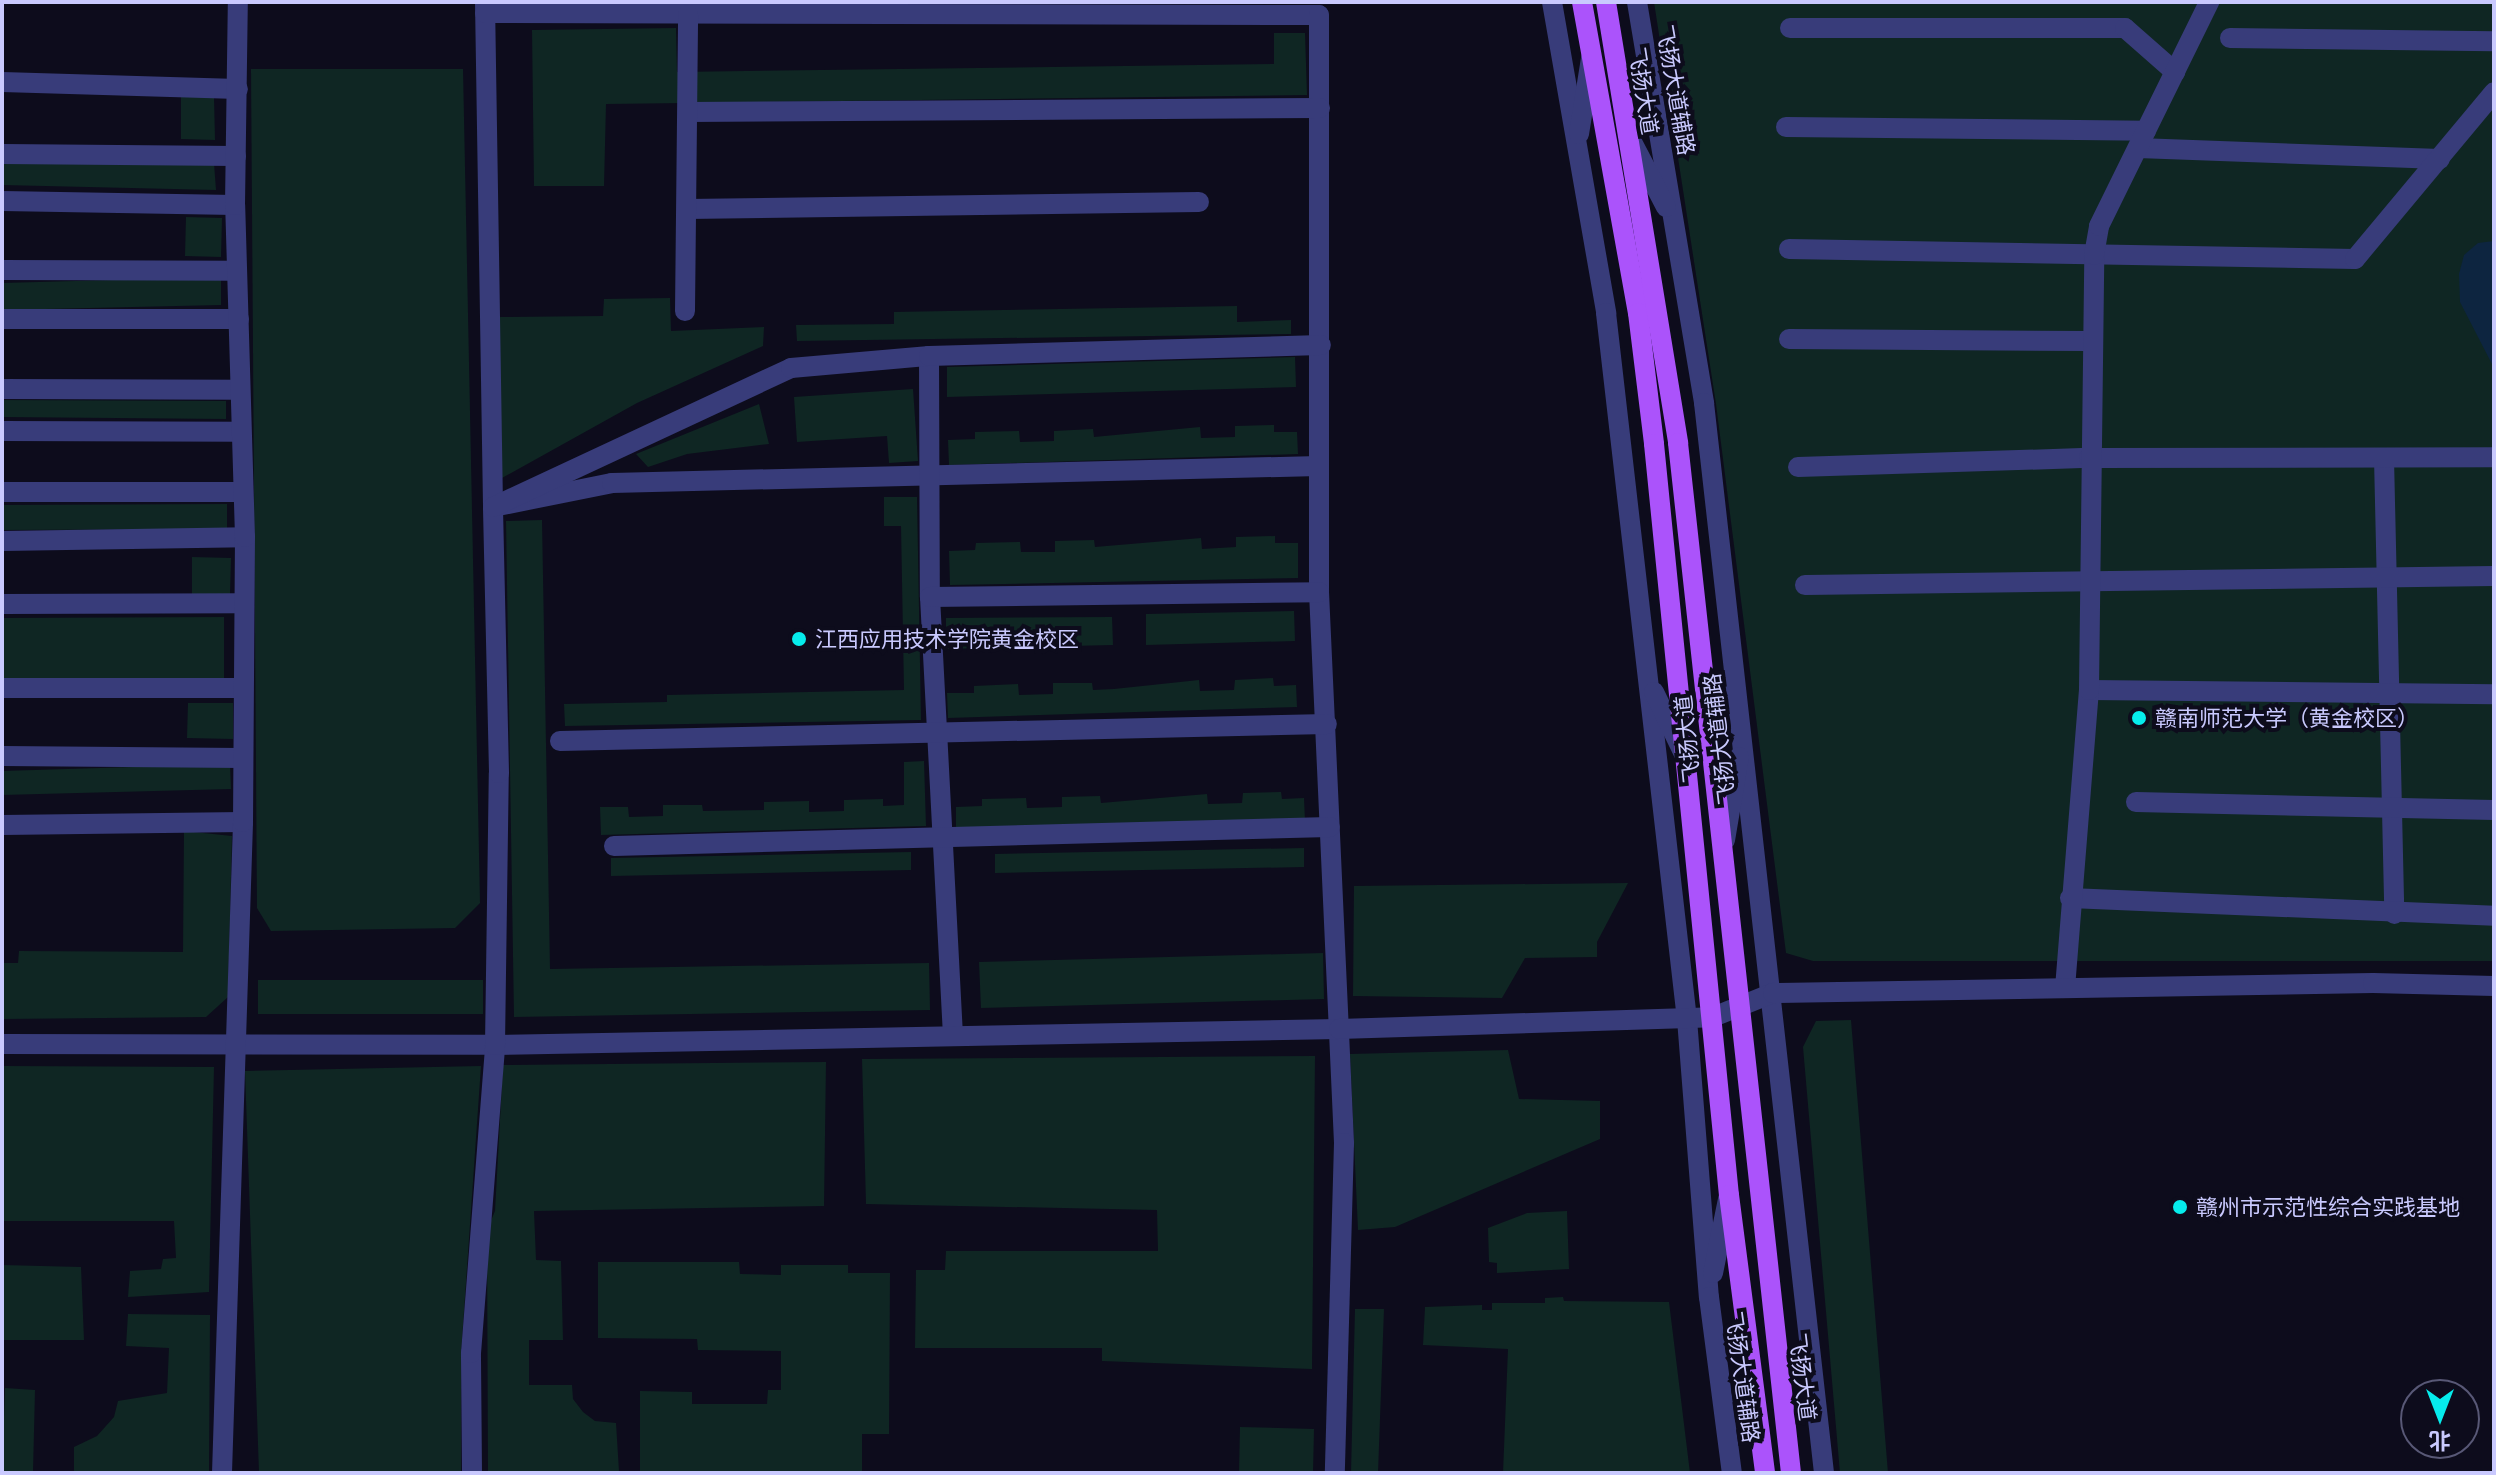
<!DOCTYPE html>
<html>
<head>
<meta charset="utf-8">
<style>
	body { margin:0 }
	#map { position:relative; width:2496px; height:1475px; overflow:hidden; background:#0d0c1c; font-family:Ubuntu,"Noto Sans SC",sans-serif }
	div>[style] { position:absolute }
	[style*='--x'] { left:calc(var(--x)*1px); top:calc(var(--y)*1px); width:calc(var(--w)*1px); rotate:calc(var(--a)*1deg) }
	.green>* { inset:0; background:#0f2623 }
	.water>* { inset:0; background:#0d2540 }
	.minor>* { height:20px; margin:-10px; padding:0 10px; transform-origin:10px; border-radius:10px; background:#383c7a }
	.major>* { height:20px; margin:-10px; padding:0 10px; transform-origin:10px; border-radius:10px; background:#ab53fb }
	.dots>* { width:22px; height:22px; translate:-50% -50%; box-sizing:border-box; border:4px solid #0d0c1c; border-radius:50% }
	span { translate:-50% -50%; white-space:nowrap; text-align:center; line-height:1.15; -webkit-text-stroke:8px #0d0c1c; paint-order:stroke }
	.street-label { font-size:22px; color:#c9c9fe }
	.poi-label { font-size:22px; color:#c9c9fe }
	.left { translate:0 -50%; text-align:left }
	.frame { position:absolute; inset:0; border:4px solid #c9c9fe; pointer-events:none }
	.north { position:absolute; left:2400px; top:1379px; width:80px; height:80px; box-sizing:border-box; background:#0d0c1c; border:2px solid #585876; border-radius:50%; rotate:180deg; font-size:22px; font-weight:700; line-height:32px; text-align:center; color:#c9c9fe }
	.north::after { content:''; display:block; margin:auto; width:28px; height:36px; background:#06ecec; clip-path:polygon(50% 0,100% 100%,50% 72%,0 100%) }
</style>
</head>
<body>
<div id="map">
	<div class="green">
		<div style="clip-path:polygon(1654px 2px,2494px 2px,2494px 961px,1813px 961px,1786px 953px,1716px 404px)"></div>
		<div style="clip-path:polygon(676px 28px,677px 72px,1274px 64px,1274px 33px,1305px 33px,1307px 95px,606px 104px,604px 186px,534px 186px,532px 30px)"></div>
		<div style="clip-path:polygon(251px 69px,463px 69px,480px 903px,455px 928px,271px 931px,257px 908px)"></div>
		<div style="clip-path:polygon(181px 97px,214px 97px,215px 140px,181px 139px)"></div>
		<div style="clip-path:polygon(2px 162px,214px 163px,216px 190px,2px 185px)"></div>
		<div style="clip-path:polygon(186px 217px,222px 218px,221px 257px,185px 256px)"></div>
		<div style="clip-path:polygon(221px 277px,221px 305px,2px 310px,2px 283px)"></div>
		<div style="clip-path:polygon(670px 298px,671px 331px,764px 327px,763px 346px,637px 403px,502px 478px,499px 317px,603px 316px,604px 299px)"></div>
		<div style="clip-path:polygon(1237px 306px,1237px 322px,1291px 320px,1291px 334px,797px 341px,796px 325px,894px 324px,894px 312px)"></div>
		<div style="clip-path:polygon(1295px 357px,1296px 387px,947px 397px,947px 367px)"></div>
		<div style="clip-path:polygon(913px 389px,918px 461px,889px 463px,887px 436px,797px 442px,794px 397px)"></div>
		<div style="clip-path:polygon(2px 400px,226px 401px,226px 419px,2px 417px)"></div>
		<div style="clip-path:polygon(759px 404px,769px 444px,687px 454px,648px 467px,636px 454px)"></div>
		<div style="clip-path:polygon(1274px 425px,1274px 432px,1297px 432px,1298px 454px,949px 465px,948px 440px,975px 439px,975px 432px,1019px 431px,1020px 442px,1054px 441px,1054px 431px,1093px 429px,1094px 437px,1200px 427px,1201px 438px,1235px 437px,1235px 426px)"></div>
		<div style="clip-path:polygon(884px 497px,917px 497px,921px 720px,565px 726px,564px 704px,667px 702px,667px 695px,904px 690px,901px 526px,884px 526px)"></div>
		<div style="clip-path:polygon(227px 504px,227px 529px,2px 530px,2px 505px)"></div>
		<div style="clip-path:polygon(542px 520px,550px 969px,929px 963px,930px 1010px,514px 1017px,506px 521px)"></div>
		<div style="clip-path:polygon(1275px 536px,1275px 543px,1298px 543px,1298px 578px,950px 585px,949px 551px,975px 550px,976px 543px,1020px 542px,1021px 552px,1055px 552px,1055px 541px,1094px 540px,1095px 547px,1201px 538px,1202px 549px,1236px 547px,1236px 537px)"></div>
		<div style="clip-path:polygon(192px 557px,231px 558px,230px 594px,192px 594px)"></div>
		<div style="clip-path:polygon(1294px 611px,1295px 641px,1146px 645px,1146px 614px)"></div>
		<div style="clip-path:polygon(224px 617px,224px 679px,2px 680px,2px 618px)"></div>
		<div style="clip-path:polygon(1112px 617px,1113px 645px,946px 649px,946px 618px)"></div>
		<div style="clip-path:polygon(1273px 678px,1274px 686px,1296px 685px,1297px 707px,948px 718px,947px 693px,974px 693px,974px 686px,1018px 684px,1019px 695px,1053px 694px,1053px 683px,1092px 683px,1093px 690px,1114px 689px,1199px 680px,1200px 691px,1234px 690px,1235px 680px)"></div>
		<div style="clip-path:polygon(188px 703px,233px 703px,233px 739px,187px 738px)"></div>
		<div style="clip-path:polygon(924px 761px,926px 826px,601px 835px,600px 807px,628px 807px,629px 817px,663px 816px,663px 805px,702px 805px,703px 811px,764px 810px,764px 802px,809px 801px,809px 812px,844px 811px,844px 800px,883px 799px,883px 806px,904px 805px,904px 762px)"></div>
		<div style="clip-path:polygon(230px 764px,231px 789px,2px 795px,2px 771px)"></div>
		<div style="clip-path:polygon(1281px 792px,1282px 799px,1304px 798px,1305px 821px,956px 831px,956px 807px,982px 806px,982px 799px,1026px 798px,1027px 808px,1062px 807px,1062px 797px,1100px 796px,1101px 803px,1207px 794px,1208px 804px,1242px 803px,1243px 793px)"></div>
		<div style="clip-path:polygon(184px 831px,232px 836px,228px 997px,206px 1017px,2px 1019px,2px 963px,18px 963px,19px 951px,183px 952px)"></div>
		<div style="clip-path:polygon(1304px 848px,1304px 867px,995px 873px,995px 854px)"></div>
		<div style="clip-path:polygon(911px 852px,911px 870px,611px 876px,611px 858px)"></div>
		<div style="clip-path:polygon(1628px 883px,1597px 942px,1597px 957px,1525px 958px,1502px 998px,1353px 996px,1354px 886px)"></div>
		<div style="clip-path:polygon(1323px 953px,1324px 999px,981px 1008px,979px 962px)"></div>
		<div style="clip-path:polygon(258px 980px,483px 980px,483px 1014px,258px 1014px)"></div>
		<div style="clip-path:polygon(1851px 1020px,1888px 1473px,1840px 1473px,1803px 1047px,1816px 1021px)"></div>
		<div style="clip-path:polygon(1508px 1050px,1519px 1099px,1600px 1101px,1600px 1139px,1395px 1227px,1358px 1230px,1350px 1054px)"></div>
		<div style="clip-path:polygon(1315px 1056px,1312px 1369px,1102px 1361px,1102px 1348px,915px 1348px,916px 1270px,945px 1270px,946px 1251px,1158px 1251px,1157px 1210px,866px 1204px,862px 1059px)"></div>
		<div style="clip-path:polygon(826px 1062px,824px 1206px,534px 1211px,536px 1260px,561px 1261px,563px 1340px,529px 1340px,529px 1385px,572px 1385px,573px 1399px,583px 1412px,595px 1421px,616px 1423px,619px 1471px,488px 1473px,487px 1230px,495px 1211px,503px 1065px)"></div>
		<div style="clip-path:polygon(2px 1066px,214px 1067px,209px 1292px,128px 1297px,130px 1271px,161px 1269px,163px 1259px,176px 1258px,174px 1221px,2px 1221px)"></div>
		<div style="clip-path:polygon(481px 1066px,461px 1354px,461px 1473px,259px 1473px,245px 1071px)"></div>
		<div style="clip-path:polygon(1567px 1211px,1569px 1269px,1497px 1273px,1497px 1263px,1489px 1262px,1488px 1228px,1527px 1213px)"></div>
		<div style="clip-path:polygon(598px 1262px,739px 1262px,740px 1274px,781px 1275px,781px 1265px,848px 1265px,848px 1273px,890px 1273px,889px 1434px,862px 1434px,862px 1471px,640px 1471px,640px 1391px,692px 1392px,692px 1404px,767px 1404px,768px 1390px,781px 1390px,781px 1351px,698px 1350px,697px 1339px,598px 1338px)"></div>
		<div style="clip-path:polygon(2px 1265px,81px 1267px,84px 1340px,2px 1340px)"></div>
		<div style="clip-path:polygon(1563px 1297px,1564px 1301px,1669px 1302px,1690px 1473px,1503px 1473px,1508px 1349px,1423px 1345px,1425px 1307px,1482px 1305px,1482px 1310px,1492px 1310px,1492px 1303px,1545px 1303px,1545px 1298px)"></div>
		<div style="clip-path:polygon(1355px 1309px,1384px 1309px,1378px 1473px,1351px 1473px)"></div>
		<div style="clip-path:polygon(128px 1314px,210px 1315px,209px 1473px,74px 1472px,74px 1447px,97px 1436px,114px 1417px,118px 1401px,167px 1393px,169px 1348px,126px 1346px)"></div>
		<div style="clip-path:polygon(5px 1388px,35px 1390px,33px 1472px,2px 1473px)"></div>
		<div style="clip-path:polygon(1240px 1427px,1314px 1429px,1313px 1473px,1239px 1473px)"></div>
	</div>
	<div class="water">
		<div style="clip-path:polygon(2494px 241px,2494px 368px,2460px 302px,2459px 274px,2464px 255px,2478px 243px)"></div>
	</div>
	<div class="minor">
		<div style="--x:485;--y:2;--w:505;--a:89.09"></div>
		<div style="--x:493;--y:507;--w:121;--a:-11.4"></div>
		<div style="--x:612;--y:483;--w:707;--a:-1.38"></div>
		<div style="--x:1552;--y:2;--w:316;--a:80.1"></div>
		<div style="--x:1606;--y:313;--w:711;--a:83.46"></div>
		<div style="--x:1687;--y:1019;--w:279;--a:85.5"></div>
		<div style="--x:1709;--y:1297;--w:177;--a:82.6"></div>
		<div style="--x:1637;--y:2;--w:407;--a:80.5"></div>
		<div style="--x:1704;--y:403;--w:1077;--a:83.6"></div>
		<div style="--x:485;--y:13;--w:834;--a:0.14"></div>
		<div style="--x:1319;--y:15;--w:577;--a:90"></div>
		<div style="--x:1319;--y:592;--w:552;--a:87.4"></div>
		<div style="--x:1344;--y:1143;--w:330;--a:91.6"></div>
		<div style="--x:1790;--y:28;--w:335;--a:0"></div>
		<div style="--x:2125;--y:28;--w:67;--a:41.3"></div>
		<div style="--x:2230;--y:38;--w:264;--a:0.7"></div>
		<div style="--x:2;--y:82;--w:236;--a:1.7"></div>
		<div style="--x:688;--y:112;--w:632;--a:-0.36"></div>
		<div style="--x:1786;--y:127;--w:360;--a:0.6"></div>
		<div style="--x:1579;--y:134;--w:77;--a:-81"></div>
		<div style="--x:1629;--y:136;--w:80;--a:62.5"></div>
		<div style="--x:2138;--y:148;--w:302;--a:2.1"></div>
		<div style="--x:2;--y:154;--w:234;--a:0.5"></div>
		<div style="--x:2;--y:201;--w:233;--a:1"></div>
		<div style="--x:687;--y:209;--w:512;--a:-0.78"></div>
		<div style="--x:1789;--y:249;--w:566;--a:1.01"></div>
		<div style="--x:2355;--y:259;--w:217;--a:-50.2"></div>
		<div style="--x:2;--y:270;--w:235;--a:0.2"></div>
		<div style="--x:685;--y:311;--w:296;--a:-89.4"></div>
		<div style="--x:2;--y:319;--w:237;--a:0"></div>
		<div style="--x:1789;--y:339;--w:301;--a:0.4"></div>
		<div style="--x:929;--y:356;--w:241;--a:89.8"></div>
		<div style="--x:930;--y:597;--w:437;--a:87"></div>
		<div style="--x:2;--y:389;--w:238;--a:0.2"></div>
		<div style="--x:2;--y:431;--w:239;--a:0.2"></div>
		<div style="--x:2384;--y:458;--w:456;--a:88.7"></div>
		<div style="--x:1798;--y:467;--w:291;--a:-1.8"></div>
		<div style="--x:2089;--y:458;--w:405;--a:-0.1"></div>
		<div style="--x:2;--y:492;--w:241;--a:0"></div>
		<div style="--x:2;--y:541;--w:243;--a:-0.9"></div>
		<div style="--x:1805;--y:585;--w:689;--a:-0.75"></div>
		<div style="--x:930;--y:597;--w:389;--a:-0.7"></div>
		<div style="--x:2;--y:604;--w:240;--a:-0.2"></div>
		<div style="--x:2;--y:688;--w:241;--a:0"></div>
		<div style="--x:2089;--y:690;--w:405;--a:0.6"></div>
		<div style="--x:1654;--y:692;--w:69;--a:64.2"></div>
		<div style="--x:560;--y:741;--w:767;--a:-1.27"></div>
		<div style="--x:2;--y:756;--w:240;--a:0.5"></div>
		<div style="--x:2136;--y:802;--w:358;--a:1.3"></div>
		<div style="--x:2;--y:825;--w:241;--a:-0.7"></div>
		<div style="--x:1725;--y:840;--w:84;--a:-80.4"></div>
		<div style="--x:614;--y:846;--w:716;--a:-1.52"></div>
		<div style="--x:2070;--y:898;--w:424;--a:2.4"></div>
		<div style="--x:2065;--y:988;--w:299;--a:-85.4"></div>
		<div style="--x:2089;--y:690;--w:435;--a:-89.3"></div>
		<div style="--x:2094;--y:255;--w:29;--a:-80"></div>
		<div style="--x:2099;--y:226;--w:250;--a:-63.8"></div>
		<div style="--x:2;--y:1044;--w:493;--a:0.1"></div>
		<div style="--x:495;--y:1045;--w:844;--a:-1.09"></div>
		<div style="--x:1339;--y:1029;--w:374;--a:-1.8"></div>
		<div style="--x:1713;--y:1017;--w:65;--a:-21.8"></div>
		<div style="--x:1773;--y:993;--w:600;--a:-0.95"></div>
		<div style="--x:2373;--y:983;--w:121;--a:1.4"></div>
		<div style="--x:1713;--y:1273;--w:76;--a:-78.5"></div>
		<div style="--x:222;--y:1473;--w:651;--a:-88.15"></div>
		<div style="--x:243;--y:822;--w:285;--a:-89.6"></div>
		<div style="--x:245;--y:537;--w:332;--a:-91.7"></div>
		<div style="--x:235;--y:205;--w:203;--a:-89.2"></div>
		<div style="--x:472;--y:1473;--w:120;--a:-90.5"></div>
		<div style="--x:471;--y:1353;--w:309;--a:-85.5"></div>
		<div style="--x:495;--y:1045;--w:272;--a:-89.2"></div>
		<div style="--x:499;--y:773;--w:266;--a:-91.3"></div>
		<div style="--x:493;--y:507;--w:329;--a:-25"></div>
		<div style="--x:791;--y:368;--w:139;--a:-5"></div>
		<div style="--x:929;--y:356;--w:392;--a:-1.6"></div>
	</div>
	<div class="major">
		<div style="--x:1582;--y:2;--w:316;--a:79.8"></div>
		<div style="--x:1638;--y:313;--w:132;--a:83"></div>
		<div style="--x:1654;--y:444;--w:755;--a:84.3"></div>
		<div style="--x:1729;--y:1195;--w:280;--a:82.6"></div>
		<div style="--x:1606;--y:2;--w:447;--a:80.7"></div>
		<div style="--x:1678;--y:443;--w:1036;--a:83.74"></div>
	</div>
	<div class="dots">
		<div style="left:799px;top:639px;background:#06ecec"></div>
		<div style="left:2139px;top:718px;background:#06ecec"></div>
		<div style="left:2180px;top:1207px;background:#06ecec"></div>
	</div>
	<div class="street-label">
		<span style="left:1676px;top:90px;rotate:80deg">飞扬大道辅路</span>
		<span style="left:1644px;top:91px;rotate:81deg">飞扬大道</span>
		<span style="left:1687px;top:739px;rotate:-96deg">飞扬大道</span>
		<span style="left:1719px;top:739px;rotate:-97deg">飞扬大道辅路</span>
		<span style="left:1743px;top:1377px;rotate:82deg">飞扬大道辅路</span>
		<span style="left:1803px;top:1377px;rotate:83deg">飞扬大道</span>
	</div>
	<div class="poi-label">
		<span class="left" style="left:815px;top:639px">江西应用技术学院黄金校区</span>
		<span class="left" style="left:2155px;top:718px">赣南师范大学（黄金校区）</span>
		<span class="left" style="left:2196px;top:1207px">赣州市示范性综合实践基地</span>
	</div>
	<div class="frame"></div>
	<div class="north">北</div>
</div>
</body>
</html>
